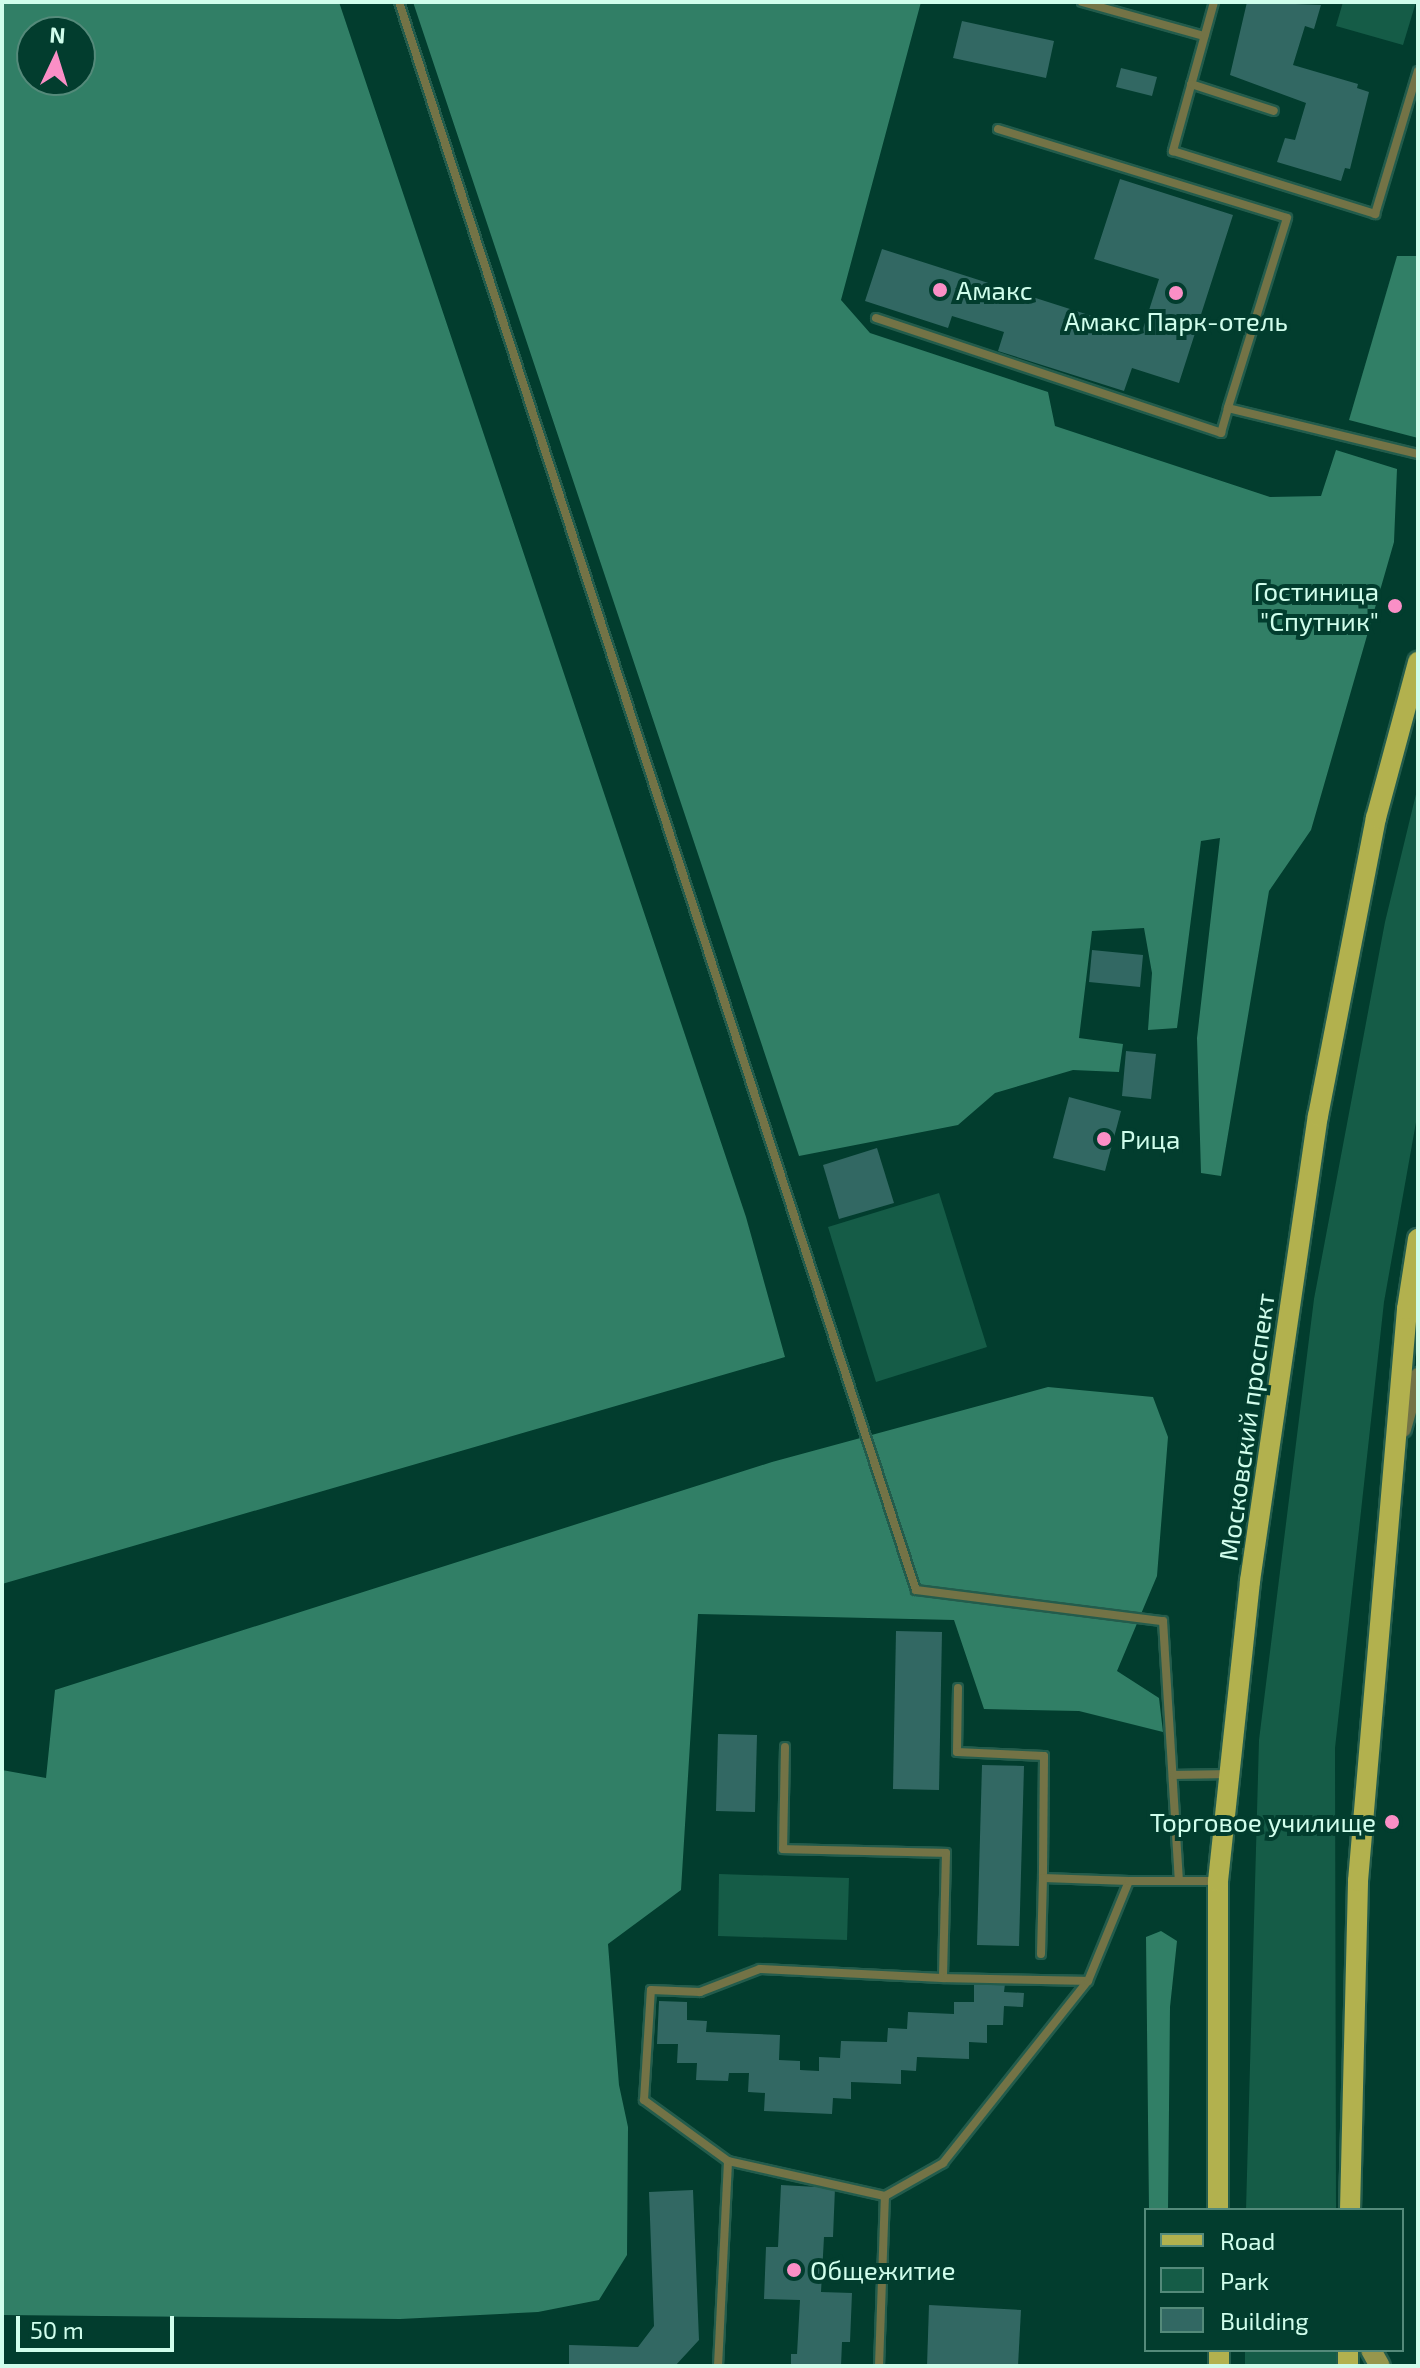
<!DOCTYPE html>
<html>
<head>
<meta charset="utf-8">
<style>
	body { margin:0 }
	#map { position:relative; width:1420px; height:2368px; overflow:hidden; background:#023d2e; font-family:"Exo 2",sans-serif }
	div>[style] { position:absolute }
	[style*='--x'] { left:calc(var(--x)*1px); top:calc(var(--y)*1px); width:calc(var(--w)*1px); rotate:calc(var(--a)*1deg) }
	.green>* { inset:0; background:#155c47 }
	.forest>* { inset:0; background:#317f66 }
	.building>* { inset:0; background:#326863 }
	.roads { filter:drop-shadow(2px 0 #235c4c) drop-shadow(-2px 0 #235c4c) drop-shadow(0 2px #235c4c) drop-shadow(0 -2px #235c4c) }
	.service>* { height:8px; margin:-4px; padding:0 4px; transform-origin:4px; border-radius:4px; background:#737346 }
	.minor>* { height:16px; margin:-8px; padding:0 8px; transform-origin:8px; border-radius:8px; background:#737346 }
	.secondary>* { height:20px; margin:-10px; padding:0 10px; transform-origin:10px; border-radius:10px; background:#96964c }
	.primary>* { height:20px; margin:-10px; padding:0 10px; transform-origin:10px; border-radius:10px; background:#b2b14e }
	.dots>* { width:22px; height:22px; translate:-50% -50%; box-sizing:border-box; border:4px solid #023d2e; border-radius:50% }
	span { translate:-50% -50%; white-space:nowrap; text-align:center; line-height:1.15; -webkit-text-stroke:8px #023d2e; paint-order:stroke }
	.poi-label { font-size:26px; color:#d0feec }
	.left { translate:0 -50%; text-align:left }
	.right { translate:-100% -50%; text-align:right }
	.street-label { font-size:26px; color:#d0feec }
	.frame { position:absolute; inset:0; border:4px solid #d0feec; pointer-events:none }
	.legend { position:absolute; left:1144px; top:2208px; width:260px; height:144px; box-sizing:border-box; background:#023d2e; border:2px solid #548a7a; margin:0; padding:10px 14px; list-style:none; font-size:24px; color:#d0feec }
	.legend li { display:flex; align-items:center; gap:16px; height:40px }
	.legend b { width:40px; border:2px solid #548a7a }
	.north { position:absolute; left:16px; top:16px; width:80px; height:80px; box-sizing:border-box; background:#023d2e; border:2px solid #548a7a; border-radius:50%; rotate:4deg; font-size:22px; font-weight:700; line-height:32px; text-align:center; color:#d0feec }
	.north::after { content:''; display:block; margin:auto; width:28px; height:36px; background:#fa8fc6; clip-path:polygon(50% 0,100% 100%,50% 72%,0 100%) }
	.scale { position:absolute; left:16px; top:2316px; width:158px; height:36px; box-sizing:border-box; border:4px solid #d0feec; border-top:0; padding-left:10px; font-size:24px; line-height:28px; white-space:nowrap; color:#d0feec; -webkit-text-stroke:6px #023d2e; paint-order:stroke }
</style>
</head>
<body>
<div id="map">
	<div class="green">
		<div style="clip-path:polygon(1343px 2px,1416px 2px,1403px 45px,1336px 26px)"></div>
		<div style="clip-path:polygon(1418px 786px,1418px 1111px,1384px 1302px,1335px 1748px,1336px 2210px,1246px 2210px,1259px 1740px,1314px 1299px,1385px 922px)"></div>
		<div style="clip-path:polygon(939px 1193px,987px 1347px,876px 1382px,828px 1227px)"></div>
		<div style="clip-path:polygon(719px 1874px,849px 1878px,847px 1940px,718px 1936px)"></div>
		<div style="clip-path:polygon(1245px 2350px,1337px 2350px,1337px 2366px,1245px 2366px)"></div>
	</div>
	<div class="forest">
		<div style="clip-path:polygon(evenodd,2px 2px,339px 2px,746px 1217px,785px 1357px,2px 1584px,2px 2px,80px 32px,80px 80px,32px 80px,32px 32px,80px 32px)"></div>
		<div style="clip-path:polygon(413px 2px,921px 2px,841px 300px,870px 333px,1048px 392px,1055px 426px,1270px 497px,1321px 496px,1336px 450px,1397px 469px,1394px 542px,1311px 830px,1269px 891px,1221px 1176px,1201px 1173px,1197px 1038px,1220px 838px,1201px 841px,1177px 1028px,1148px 1030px,1152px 973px,1144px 928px,1092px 931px,1079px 1038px,1123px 1044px,1119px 1072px,1073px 1070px,995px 1093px,958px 1125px,799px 1156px)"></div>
		<div style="clip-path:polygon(1397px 256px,1418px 256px,1418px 438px,1349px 420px)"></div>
		<div style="clip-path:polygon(1048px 1387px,1153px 1397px,1168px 1437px,1157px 1576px,1117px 1671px,1159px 1698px,1163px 1732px,1079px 1711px,984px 1709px,954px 1620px,698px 1614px,681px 1890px,608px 1944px,619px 2085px,628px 2127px,627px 2255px,599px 2300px,538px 2312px,400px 2319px,2px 2315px,2px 1770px,46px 1778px,55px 1690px,772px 1462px)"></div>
		<div style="clip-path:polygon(1161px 1931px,1177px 1941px,1170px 2007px,1168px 2210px,1149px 2210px,1146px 1937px)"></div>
	</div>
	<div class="building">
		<div style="clip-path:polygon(1247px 2px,1321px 5px,1314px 29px,1305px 26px,1293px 65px,1358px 84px,1357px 88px,1369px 92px,1350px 169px,1345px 168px,1341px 181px,1277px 162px,1285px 138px,1295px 140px,1306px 103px,1230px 75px)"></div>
		<div style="clip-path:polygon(962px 21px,1054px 41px,1046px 78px,953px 58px)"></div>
		<div style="clip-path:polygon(1121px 68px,1157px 77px,1152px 96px,1116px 87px)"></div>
		<div style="clip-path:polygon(1120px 179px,1233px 215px,1179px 383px,1132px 368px,1124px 391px,998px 351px,1004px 332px,952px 316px,948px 328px,865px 301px,882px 249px,1142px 332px,1159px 279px,1094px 259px)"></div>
		<div style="clip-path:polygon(1092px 950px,1143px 955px,1140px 987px,1089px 982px)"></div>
		<div style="clip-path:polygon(1126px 1051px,1156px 1054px,1151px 1099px,1122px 1096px)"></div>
		<div style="clip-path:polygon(1069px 1097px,1121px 1111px,1105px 1171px,1053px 1158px)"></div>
		<div style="clip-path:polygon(877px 1148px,894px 1203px,839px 1219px,823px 1165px)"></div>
		<div style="clip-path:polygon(896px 1631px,942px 1632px,939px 1790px,893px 1789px)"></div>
		<div style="clip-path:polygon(718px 1734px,757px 1735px,755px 1812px,716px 1811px)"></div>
		<div style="clip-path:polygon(982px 1765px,1024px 1766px,1019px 1946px,977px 1945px)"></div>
		<div style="clip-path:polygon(974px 1982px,1005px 1984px,1004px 1992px,1024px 1993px,1023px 2007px,1004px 2006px,1003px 2025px,987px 2025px,987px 2043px,969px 2042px,969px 2059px,917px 2057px,916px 2071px,901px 2070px,901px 2084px,851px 2082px,851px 2099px,833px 2098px,832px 2114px,764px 2111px,765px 2093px,748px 2092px,749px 2073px,729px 2073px,728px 2081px,696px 2080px,697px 2063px,677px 2063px,678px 2044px,657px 2044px,659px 2001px,687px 2002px,687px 2020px,707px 2021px,706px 2032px,780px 2035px,779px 2060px,800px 2061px,800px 2070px,819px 2071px,819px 2057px,840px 2058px,841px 2041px,887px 2042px,888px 2028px,907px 2029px,908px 2012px,954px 2014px,954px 2002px,974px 2002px)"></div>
		<div style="clip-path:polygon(781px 2185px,835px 2188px,833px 2237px,824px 2237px,821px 2292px,852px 2293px,850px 2342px,842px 2342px,841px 2366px,791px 2366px,791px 2354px,797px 2354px,800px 2300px,764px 2299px,766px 2247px,778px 2247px)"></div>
		<div style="clip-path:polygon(693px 2190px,699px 2340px,675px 2366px,569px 2366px,569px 2345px,638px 2347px,654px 2326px,649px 2192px)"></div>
		<div style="clip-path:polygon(929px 2305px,1021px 2310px,1018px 2366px,927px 2366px)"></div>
	</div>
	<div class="roads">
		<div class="service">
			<div style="--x:399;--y:2;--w:1670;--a:71.97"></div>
			<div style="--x:916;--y:1590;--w:249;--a:7.2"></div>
			<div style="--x:1163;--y:1621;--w:260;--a:86.5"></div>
			<div style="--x:1082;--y:2;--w:127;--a:15.6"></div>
			<div style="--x:1214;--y:2;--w:155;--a:105.4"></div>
			<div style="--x:1173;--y:151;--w:212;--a:17.3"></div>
			<div style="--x:1375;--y:214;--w:149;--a:-73.3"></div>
			<div style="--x:1191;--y:84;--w:87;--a:18"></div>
			<div style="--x:998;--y:129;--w:302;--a:17.1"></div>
			<div style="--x:1287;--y:218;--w:199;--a:107.3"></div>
			<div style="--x:1228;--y:408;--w:195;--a:13.6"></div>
			<div style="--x:876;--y:318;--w:364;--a:18.4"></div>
			<div style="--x:1221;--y:433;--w:26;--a:-74"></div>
			<div style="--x:958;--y:1688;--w:64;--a:90.9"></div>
			<div style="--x:957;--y:1752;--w:87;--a:2.6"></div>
			<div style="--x:1044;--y:1756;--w:122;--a:90.5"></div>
			<div style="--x:1043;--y:1878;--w:86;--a:2"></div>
			<div style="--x:785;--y:1747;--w:102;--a:91.1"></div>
			<div style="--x:783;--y:1849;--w:163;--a:1.4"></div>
			<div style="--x:946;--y:1853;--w:125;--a:91.4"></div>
			<div style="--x:943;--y:1978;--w:145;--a:1.2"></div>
			<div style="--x:1174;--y:1775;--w:54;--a:-1.1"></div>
			<div style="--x:1041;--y:1954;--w:76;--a:-88.5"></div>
			<div style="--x:728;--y:2161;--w:161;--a:12.6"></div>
			<div style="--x:718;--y:2366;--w:205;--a:-87.2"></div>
			<div style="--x:728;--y:2161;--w:104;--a:-144"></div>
			<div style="--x:644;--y:2100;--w:110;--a:-86.4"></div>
			<div style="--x:651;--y:1990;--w:49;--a:2.3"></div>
			<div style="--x:700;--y:1992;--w:64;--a:-21"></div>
			<div style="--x:760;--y:1969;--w:183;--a:2.8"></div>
			<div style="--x:879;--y:2366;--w:170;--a:-88"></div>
			<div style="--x:885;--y:2196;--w:67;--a:-29.6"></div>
			<div style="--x:943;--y:2163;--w:233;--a:-51.5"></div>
			<div style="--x:1088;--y:1981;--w:108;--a:-67.7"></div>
			<div style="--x:1129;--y:1881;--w:89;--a:0"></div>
		</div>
		<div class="minor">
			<div style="--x:1403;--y:1429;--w:55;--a:-74.2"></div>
		</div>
		<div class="secondary">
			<div style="--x:1371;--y:2350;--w:18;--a:61"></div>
		</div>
		<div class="primary">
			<div style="--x:1218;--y:2210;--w:329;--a:-90"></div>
			<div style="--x:1218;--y:1881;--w:302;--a:-83.9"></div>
			<div style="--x:1250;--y:1581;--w:470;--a:-81.7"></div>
			<div style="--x:1318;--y:1116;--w:304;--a:-79"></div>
			<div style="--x:1376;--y:818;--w:162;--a:-74.9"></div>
			<div style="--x:1350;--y:2210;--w:329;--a:-88.6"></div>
			<div style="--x:1358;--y:1881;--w:574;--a:-85.1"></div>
			<div style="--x:1407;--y:1309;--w:71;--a:-81.1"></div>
			<div style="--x:1219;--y:2350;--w:16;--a:90"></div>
			<div style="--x:1348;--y:2350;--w:16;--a:90"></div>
		</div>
	</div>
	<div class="dots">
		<div style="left:940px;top:290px;background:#fa8fc6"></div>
		<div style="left:1176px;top:293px;background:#fa8fc6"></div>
		<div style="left:1395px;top:606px;background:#fa8fc6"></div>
		<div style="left:1104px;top:1139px;background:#fa8fc6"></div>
		<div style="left:1392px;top:1822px;background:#fa8fc6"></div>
		<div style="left:794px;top:2270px;background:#fa8fc6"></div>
	</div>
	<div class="poi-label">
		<span class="left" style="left:956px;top:290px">Амакс</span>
		<span style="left:1176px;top:321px">Амакс Парк-отель</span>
		<span class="right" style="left:1379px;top:606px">Гостиница<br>"Спутник"</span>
		<span class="left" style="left:1120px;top:1139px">Рица</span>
		<span class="right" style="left:1376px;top:1822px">Торговое училище</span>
		<span class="left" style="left:810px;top:2270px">Общежитие</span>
	</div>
	<div class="street-label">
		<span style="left:1246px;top:1427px;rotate:-82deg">Московский проспект</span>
	</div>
	<div class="frame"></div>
	<ul class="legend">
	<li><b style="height:10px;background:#b2b14e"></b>Road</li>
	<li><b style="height:22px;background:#155c47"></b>Park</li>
	<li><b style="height:22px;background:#326863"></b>Building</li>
	</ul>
	<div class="north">N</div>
	<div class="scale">50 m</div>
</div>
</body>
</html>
